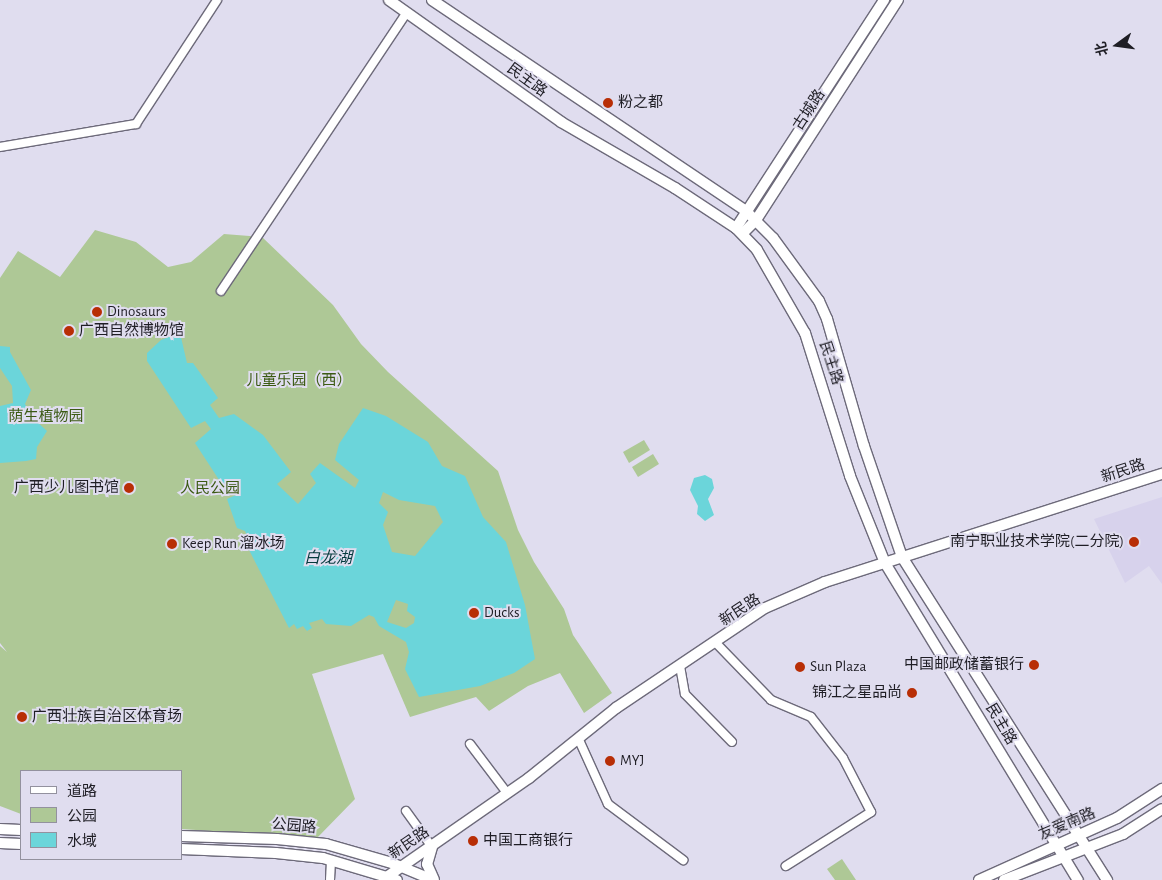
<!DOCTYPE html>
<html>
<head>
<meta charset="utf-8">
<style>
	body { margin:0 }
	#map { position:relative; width:1162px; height:880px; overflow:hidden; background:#e0ddef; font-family:"Alegreya Sans","Noto Sans SC",sans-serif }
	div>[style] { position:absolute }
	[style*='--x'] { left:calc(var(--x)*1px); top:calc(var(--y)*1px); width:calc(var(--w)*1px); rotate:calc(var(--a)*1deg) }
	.built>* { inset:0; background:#d7d2ec }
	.green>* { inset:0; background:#aec896 }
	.water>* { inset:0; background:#6bd5da }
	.roads { filter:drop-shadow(1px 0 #6d6a7a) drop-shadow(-1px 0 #6d6a7a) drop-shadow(0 1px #6d6a7a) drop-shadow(0 -1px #6d6a7a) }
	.minor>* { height:8px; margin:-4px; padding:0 4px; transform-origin:4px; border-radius:4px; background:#fff }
	.major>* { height:10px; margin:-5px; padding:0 5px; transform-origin:5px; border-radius:5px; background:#fff }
	.dots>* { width:14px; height:14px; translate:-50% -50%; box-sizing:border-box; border:2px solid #e0ddef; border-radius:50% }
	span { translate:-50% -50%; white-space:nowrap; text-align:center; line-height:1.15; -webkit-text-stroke:4px #e0ddef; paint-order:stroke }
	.street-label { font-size:15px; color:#1f1e25 }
	.poi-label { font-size:15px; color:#1f1e25 }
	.left { translate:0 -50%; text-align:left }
	.right { translate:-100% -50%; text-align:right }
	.park-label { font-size:15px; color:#3b5a13 }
	.water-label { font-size:16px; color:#04393c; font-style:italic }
	.legend { position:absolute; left:20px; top:770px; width:162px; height:90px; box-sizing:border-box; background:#e0ddef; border:1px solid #93919e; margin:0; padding:6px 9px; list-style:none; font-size:15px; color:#1f1e25 }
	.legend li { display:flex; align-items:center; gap:10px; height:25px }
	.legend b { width:25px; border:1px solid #93919e }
	.north { position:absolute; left:1092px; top:20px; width:50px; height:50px; -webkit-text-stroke:4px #e0ddef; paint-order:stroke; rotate:256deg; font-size:14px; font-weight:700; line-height:20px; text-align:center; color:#1f1e25 }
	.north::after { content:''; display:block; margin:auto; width:18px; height:22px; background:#1f1e25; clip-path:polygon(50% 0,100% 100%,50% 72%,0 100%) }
</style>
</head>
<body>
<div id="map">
	<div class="built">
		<div style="clip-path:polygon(1162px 497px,1162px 584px,1149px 566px,1125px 583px,1094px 519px)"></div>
	</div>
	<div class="green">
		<div style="clip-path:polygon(95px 230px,136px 242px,168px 267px,191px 262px,224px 234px,262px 237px,333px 305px,361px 344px,388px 372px,498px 471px,518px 530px,534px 562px,564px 609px,573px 635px,612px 693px,584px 713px,560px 673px,528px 686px,489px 711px,476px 697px,410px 717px,383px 654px,312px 674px,355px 799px,317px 838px,181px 829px,181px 771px,21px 771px,21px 814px,0 806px,0 646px,7px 652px,0 643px,0 278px,18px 251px,60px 277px)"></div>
		<div style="clip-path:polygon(644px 440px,650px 450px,629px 463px,623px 452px)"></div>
		<div style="clip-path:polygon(653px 454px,659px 464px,638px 477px,632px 467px)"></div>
		<div style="clip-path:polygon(842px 859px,856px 880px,835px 880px,827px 869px)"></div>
	</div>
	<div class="water">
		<div style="clip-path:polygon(evenodd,180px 333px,187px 363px,193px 363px,218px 398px,210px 405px,219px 418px,234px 414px,263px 435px,291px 472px,277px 484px,298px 504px,316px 483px,310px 474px,320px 463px,355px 488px,359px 480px,335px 460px,339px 444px,363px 408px,386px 416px,428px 442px,442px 466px,465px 476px,483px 517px,506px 542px,525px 605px,535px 659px,514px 673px,480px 686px,419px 697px,405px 669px,409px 652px,406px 642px,379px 626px,374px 617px,369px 615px,351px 626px,326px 624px,322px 619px,309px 623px,312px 628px,307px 631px,303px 626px,297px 629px,294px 624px,289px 628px,248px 548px,249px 539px,245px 531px,237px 528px,227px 499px,238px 494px,234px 486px,225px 489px,195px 443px,211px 429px,205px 421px,191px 428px,147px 361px,147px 353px,161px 340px,180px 333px,383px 492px,399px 500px,435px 506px,443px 522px,415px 556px,392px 552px,383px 525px,388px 512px,379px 503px,383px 492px,180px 333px,396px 600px,408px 604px,407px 611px,415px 617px,414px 623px,406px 628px,387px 622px,396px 600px)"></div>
		<div style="clip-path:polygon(0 346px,10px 347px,10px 352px,31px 390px,25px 404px,34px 419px,47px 431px,37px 447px,36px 459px,26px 461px,0 463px,0 406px,13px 403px,12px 386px,0 368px)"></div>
		<div style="clip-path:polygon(705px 475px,712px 479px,714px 488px,708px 499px,714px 515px,705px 521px,697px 514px,698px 506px,690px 490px,694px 478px)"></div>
	</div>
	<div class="roads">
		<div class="minor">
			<div style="--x:0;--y:147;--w:138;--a:-9.6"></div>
			<div style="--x:136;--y:124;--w:148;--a:-56.8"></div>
			<div style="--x:221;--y:291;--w:335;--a:-56.3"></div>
			<div style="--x:716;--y:643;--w:79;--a:46"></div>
			<div style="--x:771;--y:700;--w:43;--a:23"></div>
			<div style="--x:811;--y:717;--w:52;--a:52"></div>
			<div style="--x:843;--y:758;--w:61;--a:62.6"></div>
			<div style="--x:871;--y:812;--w:101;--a:147.6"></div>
			<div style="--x:680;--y:666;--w:28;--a:80"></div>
			<div style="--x:685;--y:694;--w:67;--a:45.6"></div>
			<div style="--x:579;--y:740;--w:70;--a:65.6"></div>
			<div style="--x:608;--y:804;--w:94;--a:36.7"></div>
			<div style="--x:470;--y:744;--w:61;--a:52.9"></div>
			<div style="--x:406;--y:811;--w:44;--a:54.2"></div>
			<div style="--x:330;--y:880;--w:20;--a:-87"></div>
		</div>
		<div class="major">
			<div style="--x:389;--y:0;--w:211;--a:35.3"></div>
			<div style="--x:561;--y:122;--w:132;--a:30.1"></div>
			<div style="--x:675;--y:188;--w:73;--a:33.3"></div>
			<div style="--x:736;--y:228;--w:30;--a:46"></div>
			<div style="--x:757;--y:250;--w:96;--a:60"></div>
			<div style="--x:805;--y:333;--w:150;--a:72.5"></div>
			<div style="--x:850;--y:476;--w:94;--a:68.1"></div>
			<div style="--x:885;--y:563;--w:371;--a:58.7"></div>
			<div style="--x:432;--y:0;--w:380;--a:33.9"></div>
			<div style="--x:747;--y:212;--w:37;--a:45"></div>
			<div style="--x:773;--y:238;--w:78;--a:53.9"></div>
			<div style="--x:819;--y:301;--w:20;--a:66"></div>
			<div style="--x:827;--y:319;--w:132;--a:73.8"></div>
			<div style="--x:864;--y:446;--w:117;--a:71.1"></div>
			<div style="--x:902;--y:557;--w:383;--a:57.6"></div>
			<div style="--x:736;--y:228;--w:272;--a:-57"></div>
			<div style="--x:743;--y:233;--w:18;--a:-45"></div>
			<div style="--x:756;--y:220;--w:262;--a:-57.2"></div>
			<div style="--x:0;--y:829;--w:21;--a:3"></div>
			<div style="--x:181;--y:836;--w:96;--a:1.8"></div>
			<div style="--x:277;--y:839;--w:49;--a:5.8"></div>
			<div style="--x:326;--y:844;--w:69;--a:16.1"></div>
			<div style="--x:392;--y:863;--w:44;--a:22.5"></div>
			<div style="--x:0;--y:843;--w:21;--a:3"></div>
			<div style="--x:432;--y:847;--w:18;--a:106"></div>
			<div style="--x:427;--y:864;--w:17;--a:66"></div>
			<div style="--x:181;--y:849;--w:95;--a:2.4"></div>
			<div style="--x:276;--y:853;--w:47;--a:6.1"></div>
			<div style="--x:323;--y:858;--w:77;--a:16.6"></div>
			<div style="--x:388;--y:876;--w:172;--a:-34.8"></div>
			<div style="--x:529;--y:778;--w:112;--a:-38.8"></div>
			<div style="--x:616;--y:708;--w:179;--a:-33.9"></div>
			<div style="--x:765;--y:608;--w:65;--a:-23.4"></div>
			<div style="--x:825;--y:582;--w:354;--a:-17.8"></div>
			<div style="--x:979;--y:880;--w:151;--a:-24.2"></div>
			<div style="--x:1117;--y:818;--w:54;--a:-32.8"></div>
			<div style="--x:1004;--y:880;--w:128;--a:-21.1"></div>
			<div style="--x:1123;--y:834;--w:46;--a:-32.7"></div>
		</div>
	</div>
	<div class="dots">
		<div style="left:608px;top:103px;background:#b82e06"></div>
		<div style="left:97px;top:312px;background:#b82e06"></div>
		<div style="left:69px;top:331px;background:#b82e06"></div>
		<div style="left:129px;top:488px;background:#b82e06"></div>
		<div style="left:1134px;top:542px;background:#b82e06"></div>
		<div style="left:172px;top:544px;background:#b82e06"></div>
		<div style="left:474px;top:613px;background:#b82e06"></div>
		<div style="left:1034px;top:665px;background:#b82e06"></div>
		<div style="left:800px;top:667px;background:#b82e06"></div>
		<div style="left:912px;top:693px;background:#b82e06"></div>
		<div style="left:22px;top:717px;background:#b82e06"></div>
		<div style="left:610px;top:761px;background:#b82e06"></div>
		<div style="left:473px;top:841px;background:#b82e06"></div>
	</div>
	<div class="street-label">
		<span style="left:527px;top:80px;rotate:36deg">民主路</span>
		<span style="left:809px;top:110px;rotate:-57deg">古城路</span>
		<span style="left:831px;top:363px;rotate:72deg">民主路</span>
		<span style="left:1123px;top:471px;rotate:-18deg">新民路</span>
		<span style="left:740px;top:610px;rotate:-33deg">新民路</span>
		<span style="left:1001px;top:724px;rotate:59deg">民主路</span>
		<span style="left:1067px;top:824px;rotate:-23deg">友爱南路</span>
		<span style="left:294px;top:826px;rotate:5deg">公园路</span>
		<span style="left:409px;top:843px;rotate:-34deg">新民路</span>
	</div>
	<div class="poi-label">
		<span class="left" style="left:618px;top:103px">粉之都</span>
		<span class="left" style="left:107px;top:312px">Dinosaurs</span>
		<span class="left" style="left:79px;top:331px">广西自然博物馆</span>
		<span class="right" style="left:119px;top:488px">广西少儿图书馆</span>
		<span class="right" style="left:1124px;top:542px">南宁职业技术学院(二分院)</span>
		<span class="left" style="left:182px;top:544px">Keep Run 溜冰场</span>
		<span class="left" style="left:484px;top:613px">Ducks</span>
		<span class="right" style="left:1024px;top:665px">中国邮政储蓄银行</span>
		<span class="left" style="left:810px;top:667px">Sun Plaza</span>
		<span class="right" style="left:902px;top:693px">锦江之星品尚</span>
		<span class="left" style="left:32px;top:717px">广西壮族自治区体育场</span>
		<span class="left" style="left:620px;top:761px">MYJ</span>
		<span class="left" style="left:483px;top:841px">中国工商银行</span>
	</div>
	<div class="park-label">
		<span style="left:299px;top:381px">儿童乐园（西）</span>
		<span style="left:46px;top:417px">荫生植物园</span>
		<span style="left:210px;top:489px">人民公园</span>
	</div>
	<div class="water-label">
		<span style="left:328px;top:558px">白龙湖</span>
	</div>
	<ul class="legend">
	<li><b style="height:6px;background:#fff"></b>道路</li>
	<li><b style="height:14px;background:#aec896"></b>公园</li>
	<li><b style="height:14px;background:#6bd5da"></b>水域</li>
	</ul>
	<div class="north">北</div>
</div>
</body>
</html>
